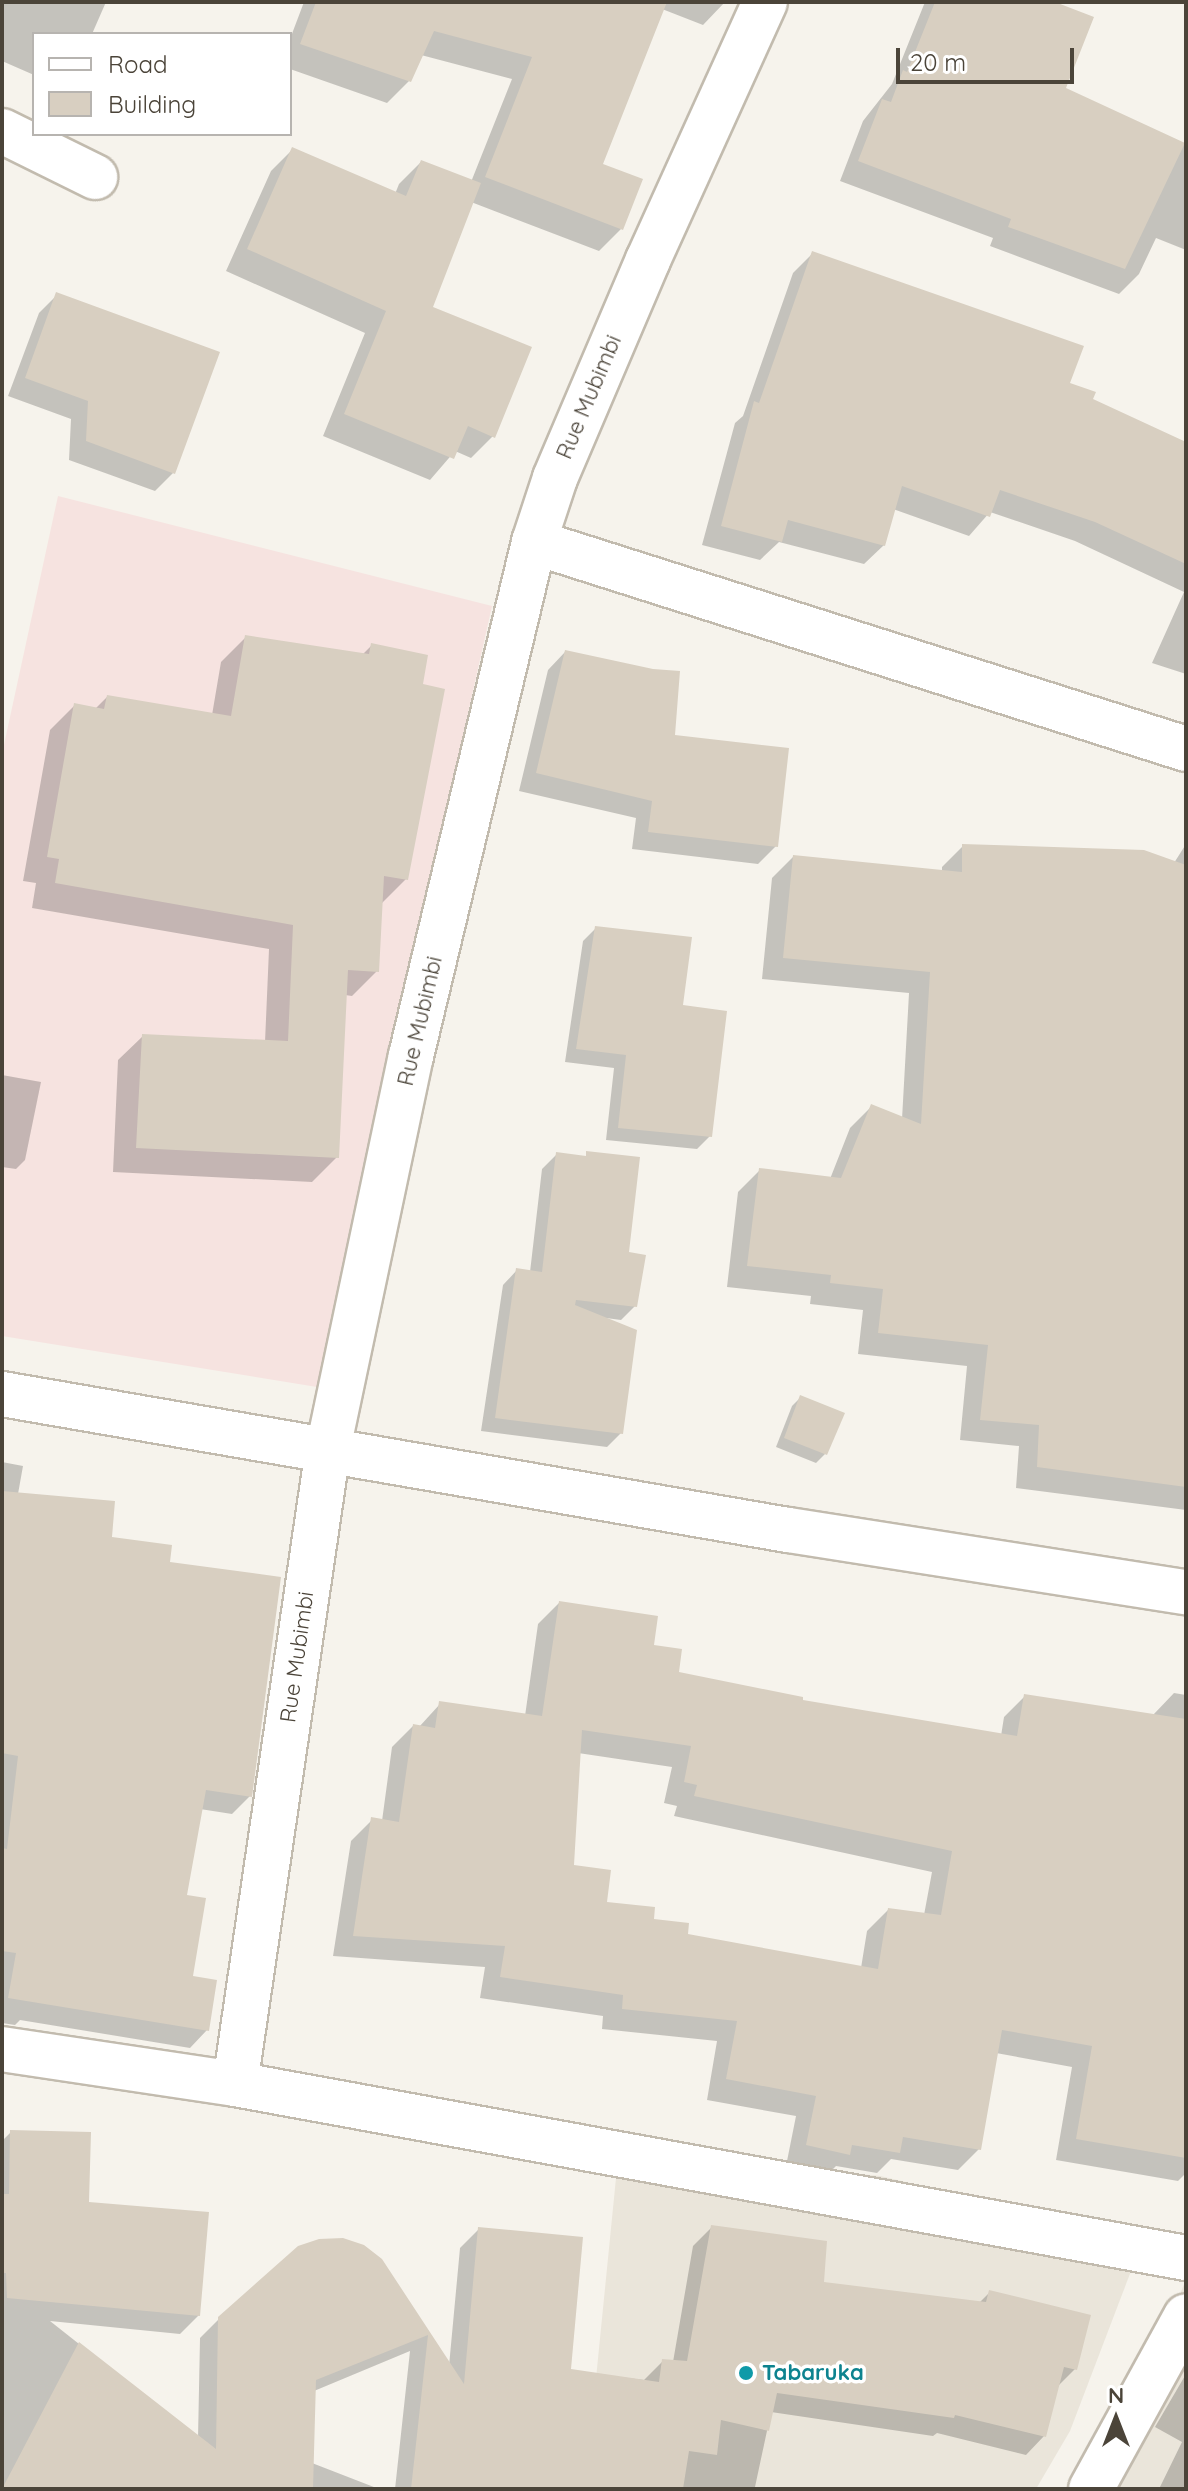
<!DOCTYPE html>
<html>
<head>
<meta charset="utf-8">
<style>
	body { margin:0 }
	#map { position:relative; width:1188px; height:2491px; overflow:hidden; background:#f6f3ec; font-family:Quicksand,sans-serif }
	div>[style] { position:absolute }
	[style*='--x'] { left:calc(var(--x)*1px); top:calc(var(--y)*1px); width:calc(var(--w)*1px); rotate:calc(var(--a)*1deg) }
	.residential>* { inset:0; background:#eae5da }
	.medical>* { inset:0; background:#f6e3e0 }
	.shadow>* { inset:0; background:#0003 }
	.building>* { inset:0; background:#d8cfc1 }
	.roads { filter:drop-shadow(2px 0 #c2bbae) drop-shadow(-2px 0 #c2bbae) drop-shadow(0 2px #c2bbae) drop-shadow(0 -2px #c2bbae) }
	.street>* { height:44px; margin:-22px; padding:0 22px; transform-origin:22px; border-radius:22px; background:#fff }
	.dots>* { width:22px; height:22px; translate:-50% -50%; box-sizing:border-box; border:4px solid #fff; border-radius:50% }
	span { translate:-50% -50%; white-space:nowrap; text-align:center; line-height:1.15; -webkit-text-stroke:7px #fff; paint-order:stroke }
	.street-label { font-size:22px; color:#4b4439 }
	.culture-label { font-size:22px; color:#0d838f; font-weight:700 }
	.left { translate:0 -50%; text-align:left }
	.frame { position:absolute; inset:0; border:4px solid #4b4439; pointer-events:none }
	.legend { position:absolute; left:32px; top:32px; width:260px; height:104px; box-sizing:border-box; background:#fff; border:2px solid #b7b4b0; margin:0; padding:10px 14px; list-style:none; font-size:24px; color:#4b4439 }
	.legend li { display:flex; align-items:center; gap:16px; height:40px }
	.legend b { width:40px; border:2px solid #b7b4b0 }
	.north { position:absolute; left:1076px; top:2379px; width:80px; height:80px; -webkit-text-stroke:6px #fff; paint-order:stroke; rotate:0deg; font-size:22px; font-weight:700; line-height:32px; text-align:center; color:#4b4439 }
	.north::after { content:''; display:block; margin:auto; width:28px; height:36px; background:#4b4439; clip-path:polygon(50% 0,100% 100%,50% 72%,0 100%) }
	.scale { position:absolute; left:896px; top:48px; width:178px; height:36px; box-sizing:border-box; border:4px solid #4b4439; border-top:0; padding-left:10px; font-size:24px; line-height:28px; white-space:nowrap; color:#4b4439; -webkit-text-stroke:6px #fff; paint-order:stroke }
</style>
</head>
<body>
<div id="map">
	<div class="residential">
		<div style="clip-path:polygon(617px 2168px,798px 2168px,880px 2176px,1144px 2237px,1070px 2431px,1036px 2489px,585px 2489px)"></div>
		<div style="clip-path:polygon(1186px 2280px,1186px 2489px,1095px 2489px)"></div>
	</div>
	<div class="medical">
		<div style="clip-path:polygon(58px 496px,492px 606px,317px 1387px,2px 1336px,2px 754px)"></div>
	</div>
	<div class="shadow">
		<div style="clip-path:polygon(2px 2px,106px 2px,92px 34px,34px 34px,34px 75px,2px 61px)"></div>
		<div style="clip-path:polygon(304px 2px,725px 2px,703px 25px,662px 9px,600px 165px,621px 229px,599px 251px,471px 202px,430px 308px,493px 436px,471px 458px,455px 451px,430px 480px,323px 436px,365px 333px,226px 271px,271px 171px,293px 149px,395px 194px,399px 184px,421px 162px,471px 182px,512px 79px,421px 55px,409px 81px,387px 103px,290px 69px,290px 39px)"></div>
		<div style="clip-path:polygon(925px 2px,1054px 2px,1064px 89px,1186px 145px,1186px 250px,1156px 238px,1139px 274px,1119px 294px,990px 246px,993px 238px,840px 181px,863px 121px,892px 84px)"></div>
		<div style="clip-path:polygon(813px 253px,1091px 400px,1186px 444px,1186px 674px,1152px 663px,1184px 592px,1075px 541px,990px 512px,969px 536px,893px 509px,884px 545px,864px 564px,779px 542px,760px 560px,702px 545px,735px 423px,743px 416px,793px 273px)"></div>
		<div style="clip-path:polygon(57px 295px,173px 473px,155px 491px,69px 460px,71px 419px,8px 396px,39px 313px)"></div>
		<div style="clip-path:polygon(246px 637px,362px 655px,372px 645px,420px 686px,406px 879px,380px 905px,377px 971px,352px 996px,345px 995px,337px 1157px,312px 1182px,113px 1172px,118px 1060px,143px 1036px,265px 1042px,269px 949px,32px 908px,36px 883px,23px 881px,50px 730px,75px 705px,95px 709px,107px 697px,212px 715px,221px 662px)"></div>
		<div style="clip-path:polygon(565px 652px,673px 737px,776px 846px,758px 864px,632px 849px,636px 818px,519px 791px,548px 670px)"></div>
		<div style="clip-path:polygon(1186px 844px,1186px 1510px,1016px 1488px,1019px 1446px,960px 1440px,967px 1366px,858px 1354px,863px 1310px,810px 1304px,811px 1296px,727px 1287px,738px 1192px,760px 1170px,830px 1179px,850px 1128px,871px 1107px,902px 1119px,909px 993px,762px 979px,772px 878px,793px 857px,942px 872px,942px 867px,963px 846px,1174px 863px)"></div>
		<div style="clip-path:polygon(596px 928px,681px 1007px,710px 1136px,697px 1149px,606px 1140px,614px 1068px,565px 1062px,583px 941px)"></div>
		<div style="clip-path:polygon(2px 1075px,41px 1082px,25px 1160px,16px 1169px,2px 1167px)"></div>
		<div style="clip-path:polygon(557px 1154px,626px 1254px,635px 1306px,621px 1320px,606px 1318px,621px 1433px,607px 1447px,481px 1431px,503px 1285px,517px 1270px,530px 1272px,542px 1169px)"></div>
		<div style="clip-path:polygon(801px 1397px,825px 1454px,816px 1463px,776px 1447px,792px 1406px)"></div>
		<div style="clip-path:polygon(2px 1462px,23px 1466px,18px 1494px,168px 1564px,250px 1796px,232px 1814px,200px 1809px,185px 1896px,191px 1978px,207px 2030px,190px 2048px,20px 2020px,15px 2025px,2px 2023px)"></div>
		<div style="clip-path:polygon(evenodd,559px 1603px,652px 1647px,677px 1673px,800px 1702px,1001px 1736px,1004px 1717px,1025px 1696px,1153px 1715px,1174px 1693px,1186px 1695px,1186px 2173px,1178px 2181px,1056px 2160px,1072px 2067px,996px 2053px,979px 2149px,958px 2170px,891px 2159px,877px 2173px,836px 2166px,827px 2175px,786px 2166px,796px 2116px,707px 2100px,717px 2041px,602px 2029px,603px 2016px,480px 1998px,485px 1967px,333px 1956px,351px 1841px,372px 1820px,382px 1821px,392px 1747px,413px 1726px,419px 1727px,440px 1704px,525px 1716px,538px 1624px,559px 1603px,578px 1753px,672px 1767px,664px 1803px,677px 1806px,674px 1816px,932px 1872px,924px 1915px,888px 1910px,867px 1931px,861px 1968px,685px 1936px,604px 1904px,572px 1867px,578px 1753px)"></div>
		<div style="clip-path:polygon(11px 2132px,199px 2315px,180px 2334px,50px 2321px,198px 2438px,200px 2338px,219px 2319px,381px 2261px,449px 2366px,460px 2248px,479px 2229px,569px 2371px,644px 2380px,663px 2361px,673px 2362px,693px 2246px,712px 2227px,822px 2284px,979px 2303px,990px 2292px,1075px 2369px,1057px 2387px,1044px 2436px,1026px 2455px,937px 2433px,933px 2436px,771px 2412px,755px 2487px,762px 2489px,395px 2489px,410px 2351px,314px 2391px,312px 2463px,379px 2489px,2px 2489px,2px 2141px)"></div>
		<div style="clip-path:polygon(1186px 2374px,1186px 2489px,1159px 2489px,1182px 2442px,1155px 2427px)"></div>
	</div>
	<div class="building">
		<div style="clip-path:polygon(316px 2px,667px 2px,603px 164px,643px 179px,623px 230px,485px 177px,532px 57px,434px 31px,411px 82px,300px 44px)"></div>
		<div style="clip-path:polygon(935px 2px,1055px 2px,1094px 17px,1066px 88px,1185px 143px,1125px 269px,1008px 227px,1011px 219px,858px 161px,882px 99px,891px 102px,903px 70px,907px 72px)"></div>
		<div style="clip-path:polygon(292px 147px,406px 196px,421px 160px,481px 183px,433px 307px,532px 347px,495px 438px,468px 426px,454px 459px,344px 414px,386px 311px,247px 249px)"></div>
		<div style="clip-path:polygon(812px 251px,1084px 346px,1070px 383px,1096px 392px,1093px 399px,1186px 442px,1186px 564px,1095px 522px,1000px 490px,990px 517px,902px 486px,885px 546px,788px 520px,782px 542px,721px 526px,754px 401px,759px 403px)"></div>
		<div style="clip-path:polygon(56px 292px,220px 352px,175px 474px,86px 441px,88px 401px,25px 378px)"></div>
		<div style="clip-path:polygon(245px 635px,369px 654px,371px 643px,428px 655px,423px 684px,445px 689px,408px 880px,384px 876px,379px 972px,348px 970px,339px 1158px,136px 1148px,142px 1034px,288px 1041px,293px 925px,55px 883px,59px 859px,47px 857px,74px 703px,104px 709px,107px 695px,231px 716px)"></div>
		<div style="clip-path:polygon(565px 650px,653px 669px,680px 671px,675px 735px,789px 748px,778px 847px,648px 832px,652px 801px,536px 773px)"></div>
		<div style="clip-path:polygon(962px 844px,1144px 850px,1186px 865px,1186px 1487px,1037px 1467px,1039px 1425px,980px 1420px,988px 1345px,878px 1333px,883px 1289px,830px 1283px,831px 1275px,747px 1266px,759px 1168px,841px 1178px,871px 1104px,921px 1124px,930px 972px,783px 958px,793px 855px,962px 872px)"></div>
		<div style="clip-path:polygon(595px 926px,692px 937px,683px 1005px,727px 1011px,712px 1137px,618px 1128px,626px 1055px,576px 1049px)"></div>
		<div style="clip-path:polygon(586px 1151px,640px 1157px,629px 1252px,646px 1255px,637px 1307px,576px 1300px,575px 1305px,637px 1330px,623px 1434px,495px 1418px,516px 1268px,542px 1272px,556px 1152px,586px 1156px)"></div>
		<div style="clip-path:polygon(800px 1395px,845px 1413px,827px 1455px,784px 1438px)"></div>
		<div style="clip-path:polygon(2px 1491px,115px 1501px,112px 1537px,172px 1545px,170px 1562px,281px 1577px,252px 1797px,206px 1790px,187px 1895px,206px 1898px,193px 1976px,217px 1980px,209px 2031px,8px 1998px,16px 1953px,2px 1951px,2px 1848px,7px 1849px,18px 1756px,2px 1753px)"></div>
		<div style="clip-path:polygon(evenodd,559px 1601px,658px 1616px,654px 1645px,682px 1649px,679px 1672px,803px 1697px,803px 1700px,1017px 1736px,1024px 1694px,1186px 1719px,1186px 2158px,1076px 2139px,1092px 2046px,1002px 2030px,981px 2150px,903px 2137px,900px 2153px,852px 2145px,850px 2155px,806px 2145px,816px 2096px,726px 2079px,737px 2021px,622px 2009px,623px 1995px,500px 1977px,505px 1946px,353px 1936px,371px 1817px,399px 1822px,413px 1724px,435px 1728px,439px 1701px,542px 1716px,559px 1601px,582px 1730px,691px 1746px,684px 1782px,697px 1785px,694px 1796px,952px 1851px,941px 1915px,888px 1908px,878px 1969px,688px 1934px,689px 1923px,654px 1919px,655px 1907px,607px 1902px,611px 1870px,574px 1865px,582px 1730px)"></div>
		<div style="clip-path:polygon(10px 2130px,91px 2132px,89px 2202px,209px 2212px,200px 2316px,7px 2298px,6px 2273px,2px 2273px,2px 2194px,9px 2194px)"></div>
		<div style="clip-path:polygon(711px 2225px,827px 2241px,824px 2282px,986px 2302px,989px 2290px,1091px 2315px,1077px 2370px,1064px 2367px,1046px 2437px,955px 2415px,954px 2418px,777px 2393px,769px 2431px,721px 2420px,717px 2455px,689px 2451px,683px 2489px,411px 2489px,428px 2335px,316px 2380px,313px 2489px,2px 2489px,79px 2342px,216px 2449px,218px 2317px,298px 2246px,319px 2239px,343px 2238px,364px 2245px,382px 2259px,464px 2384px,478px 2227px,583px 2237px,571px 2369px,659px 2382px,662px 2359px,687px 2361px)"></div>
	</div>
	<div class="roads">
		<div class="street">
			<div style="--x:2;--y:131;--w:104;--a:26.3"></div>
			<div style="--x:534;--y:542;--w:684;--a:17.61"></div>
			<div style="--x:2;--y:1394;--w:798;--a:9.82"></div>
			<div style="--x:788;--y:1530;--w:403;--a:8.9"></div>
			<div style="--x:2;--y:2049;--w:236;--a:8.5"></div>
			<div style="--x:235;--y:2084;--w:967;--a:10.37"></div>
			<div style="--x:235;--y:2084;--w:642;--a:-81.67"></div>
			<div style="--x:328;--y:1449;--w:402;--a:-78.1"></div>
			<div style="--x:411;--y:1056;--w:529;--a:-76.54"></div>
			<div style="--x:534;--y:542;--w:67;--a:-71.8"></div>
			<div style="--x:555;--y:478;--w:237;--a:-66.9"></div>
			<div style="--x:648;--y:260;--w:283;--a:-65.6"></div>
			<div style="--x:1091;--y:2489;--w:197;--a:-61.2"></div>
		</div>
	</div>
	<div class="dots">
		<div style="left:746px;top:2373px;background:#0f9aa8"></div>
	</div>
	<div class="street-label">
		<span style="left:589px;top:397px;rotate:-67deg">Rue Mubimbi</span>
		<span style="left:420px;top:1021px;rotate:-77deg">Rue Mubimbi</span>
		<span style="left:297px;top:1657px;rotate:-82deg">Rue Mubimbi</span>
	</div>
	<div class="culture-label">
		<span class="left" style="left:762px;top:2373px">Tabaruka</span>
	</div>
	<div class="frame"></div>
	<ul class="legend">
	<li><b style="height:10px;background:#fff"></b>Road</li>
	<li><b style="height:22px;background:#d8cfc1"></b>Building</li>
	</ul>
	<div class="north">N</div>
	<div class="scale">20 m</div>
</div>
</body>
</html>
